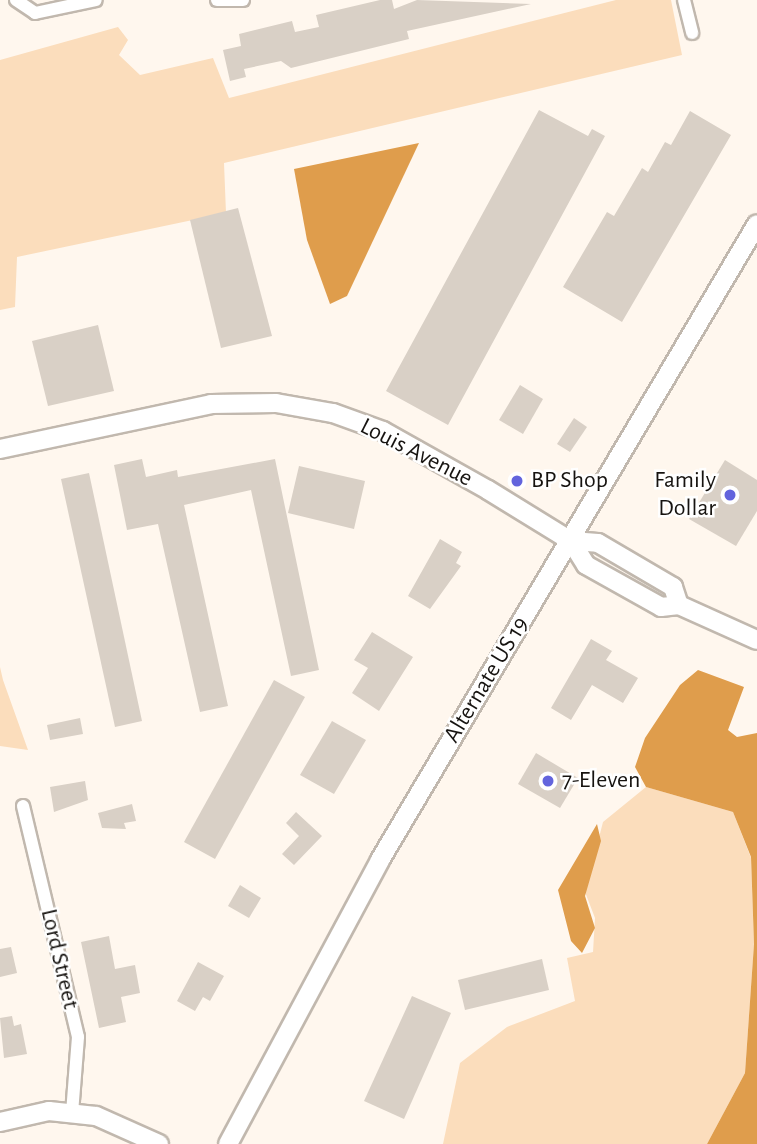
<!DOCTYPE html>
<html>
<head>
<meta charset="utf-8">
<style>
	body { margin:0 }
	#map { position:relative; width:757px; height:1144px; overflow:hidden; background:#fff7ee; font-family:"Alegreya Sans",sans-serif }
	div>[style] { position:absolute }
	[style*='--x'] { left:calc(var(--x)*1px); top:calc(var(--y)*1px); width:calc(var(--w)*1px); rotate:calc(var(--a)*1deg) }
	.green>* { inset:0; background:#fbddbc }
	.water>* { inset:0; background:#df9d4c }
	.building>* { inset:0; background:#d9d0c6 }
	.roads { filter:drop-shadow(2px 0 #c1b8ae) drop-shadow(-2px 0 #c1b8ae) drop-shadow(0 2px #c1b8ae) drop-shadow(0 -2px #c1b8ae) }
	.street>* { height:12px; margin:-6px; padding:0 6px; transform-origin:6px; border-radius:6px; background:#fff }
	.secondary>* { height:18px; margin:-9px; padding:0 9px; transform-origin:9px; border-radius:9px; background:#fff }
	.dots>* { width:19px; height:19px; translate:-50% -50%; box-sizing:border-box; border:4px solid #fff; border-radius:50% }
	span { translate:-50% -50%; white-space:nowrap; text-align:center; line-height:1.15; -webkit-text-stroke:5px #fff; paint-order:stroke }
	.street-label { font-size:24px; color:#161310 }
	.poi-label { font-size:24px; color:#161310 }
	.left { translate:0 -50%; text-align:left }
	.right { translate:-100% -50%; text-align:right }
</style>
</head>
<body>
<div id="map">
	<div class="green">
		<div style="clip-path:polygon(616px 0,671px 0,682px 55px,224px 163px,226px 213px,17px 257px,15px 307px,0 310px,0 60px,118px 27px,128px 40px,119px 55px,140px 75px,213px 58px,229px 98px)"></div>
		<div style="clip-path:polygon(0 667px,3px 680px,28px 750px,0 746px)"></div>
		<div style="clip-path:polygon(646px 787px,733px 812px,751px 858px,754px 944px,745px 1073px,707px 1144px,443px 1144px,460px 1063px,507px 1027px,575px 1001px,567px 958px,593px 952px,595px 918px,585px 892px,603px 822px)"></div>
	</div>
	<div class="water">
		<div style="clip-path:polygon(419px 143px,347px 296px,330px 304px,307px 240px,294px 169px)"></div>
		<div style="clip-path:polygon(698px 670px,744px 687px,728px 730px,737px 737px,757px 733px,757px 1144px,707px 1144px,745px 1073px,754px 944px,751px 857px,733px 812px,646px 787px,635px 767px,645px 738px,680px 685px)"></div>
		<div style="clip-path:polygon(597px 824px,601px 841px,585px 896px,595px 928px,582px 953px,571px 941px,558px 890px)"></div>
	</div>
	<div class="building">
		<div style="clip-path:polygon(380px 0,392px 0,394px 9px,417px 0,531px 4px,407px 31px,409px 39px,291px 68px,281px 61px,244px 69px,246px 77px,230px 81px,223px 50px,241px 46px,239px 34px,292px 21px,295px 32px,319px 27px,316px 15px)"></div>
		<div style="clip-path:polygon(539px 110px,588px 136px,592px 129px,605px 136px,448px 425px,386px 391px)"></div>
		<div style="clip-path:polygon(690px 111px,731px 135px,622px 322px,563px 287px,607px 212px,614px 216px,642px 168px,648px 172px,665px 142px,671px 145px)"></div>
		<div style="clip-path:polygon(238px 208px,272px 336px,221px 348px,190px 220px)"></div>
		<div style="clip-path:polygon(98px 325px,114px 391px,48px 406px,32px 341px)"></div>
		<div style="clip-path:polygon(520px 385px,543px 399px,523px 434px,499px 420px)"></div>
		<div style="clip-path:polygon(574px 418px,587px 427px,570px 452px,557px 444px)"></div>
		<div style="clip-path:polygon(142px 459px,146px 477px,177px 470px,178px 477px,275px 459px,319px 670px,291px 676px,251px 490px,184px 505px,228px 706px,200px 712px,158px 524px,127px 530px,114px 465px)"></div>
		<div style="clip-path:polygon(725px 460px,757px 480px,757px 511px,736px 546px,689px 519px)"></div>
		<div style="clip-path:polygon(299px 466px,365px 481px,354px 529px,288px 513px)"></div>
		<div style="clip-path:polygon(89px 473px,142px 721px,115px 727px,61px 479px)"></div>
		<div style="clip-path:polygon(440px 539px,462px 552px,456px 563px,461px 566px,430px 609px,408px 596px)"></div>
		<div style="clip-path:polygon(372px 632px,413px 657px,379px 711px,352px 693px,368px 668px,354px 660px)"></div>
		<div style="clip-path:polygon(591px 639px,612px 651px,606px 660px,638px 678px,623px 703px,592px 685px,571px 720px,551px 708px)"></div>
		<div style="clip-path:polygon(274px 680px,305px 697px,215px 859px,184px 842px)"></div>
		<div style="clip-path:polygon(80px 718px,83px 734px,50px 740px,47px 725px)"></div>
		<div style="clip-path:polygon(332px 721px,366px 740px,334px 794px,300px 775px)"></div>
		<div style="clip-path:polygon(536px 753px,578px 778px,560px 808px,518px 784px)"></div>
		<div style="clip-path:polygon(85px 781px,88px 800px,54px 812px,50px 787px)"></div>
		<div style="clip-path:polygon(132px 804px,136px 821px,124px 823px,126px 829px,102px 828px,98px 813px)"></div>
		<div style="clip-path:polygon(296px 812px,322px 836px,294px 865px,282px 854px,299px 836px,286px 823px)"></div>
		<div style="clip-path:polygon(240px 885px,261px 898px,249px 918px,228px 906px)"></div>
		<div style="clip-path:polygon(109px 936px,115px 969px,135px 965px,140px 993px,121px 997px,126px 1022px,99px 1028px,81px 942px)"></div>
		<div style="clip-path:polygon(11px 947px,17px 973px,0 977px,0 949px)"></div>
		<div style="clip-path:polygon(542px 959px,549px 990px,465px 1010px,458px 980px)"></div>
		<div style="clip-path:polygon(198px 962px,224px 976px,210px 1001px,203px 997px,195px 1011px,177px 1001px)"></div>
		<div style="clip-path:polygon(412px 996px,451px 1013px,404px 1119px,364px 1101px)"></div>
		<div style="clip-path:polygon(12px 1016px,14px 1026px,21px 1024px,27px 1054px,4px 1058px,0 1018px)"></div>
	</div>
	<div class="roads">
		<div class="street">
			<div style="--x:16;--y:0;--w:23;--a:34"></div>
			<div style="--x:35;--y:13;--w:62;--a:-12"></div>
			<div style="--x:217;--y:0;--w:26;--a:0"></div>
			<div style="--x:684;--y:0;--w:34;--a:76"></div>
			<div style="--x:23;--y:806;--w:237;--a:76.6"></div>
			<div style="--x:78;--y:1037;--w:76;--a:94.5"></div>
		</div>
		<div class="secondary">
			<div style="--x:0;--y:449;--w:216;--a:-12"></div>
			<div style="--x:211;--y:404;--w:65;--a:-0.9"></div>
			<div style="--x:276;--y:403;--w:58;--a:10"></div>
			<div style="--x:333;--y:413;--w:53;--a:19.8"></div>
			<div style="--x:383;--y:431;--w:120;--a:29.3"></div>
			<div style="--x:488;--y:490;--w:97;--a:31.6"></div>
			<div style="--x:571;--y:541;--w:28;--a:58"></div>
			<div style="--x:586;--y:565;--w:86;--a:29.2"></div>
			<div style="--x:661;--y:607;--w:18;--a:-6"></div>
			<div style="--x:679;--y:605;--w:85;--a:24.2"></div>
			<div style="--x:571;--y:541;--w:27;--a:4"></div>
			<div style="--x:598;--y:543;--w:87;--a:30.4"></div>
			<div style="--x:673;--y:587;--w:19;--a:72"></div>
			<div style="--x:0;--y:1122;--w:50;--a:-12.7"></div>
			<div style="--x:49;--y:1111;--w:47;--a:6.1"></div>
			<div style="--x:96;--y:1116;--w:69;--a:24"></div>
			<div style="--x:228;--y:1144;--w:322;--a:-61.8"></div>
			<div style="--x:380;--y:860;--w:739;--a:-59.34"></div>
		</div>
	</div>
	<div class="dots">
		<div style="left:517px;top:481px;background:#6364dd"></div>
		<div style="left:730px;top:495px;background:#6364dd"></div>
		<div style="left:548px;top:781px;background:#6364dd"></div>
	</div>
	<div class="street-label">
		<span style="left:416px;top:453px;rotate:27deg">Louis Avenue</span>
		<span style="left:487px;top:680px;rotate:-59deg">Alternate US 19</span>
		<span style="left:59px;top:959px;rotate:77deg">Lord Street</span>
	</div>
	<div class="poi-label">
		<span class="left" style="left:531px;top:481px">BP Shop</span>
		<span class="right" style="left:716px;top:495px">Family<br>Dollar</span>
		<span class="left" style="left:562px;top:781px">7-Eleven</span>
	</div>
</div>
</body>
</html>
